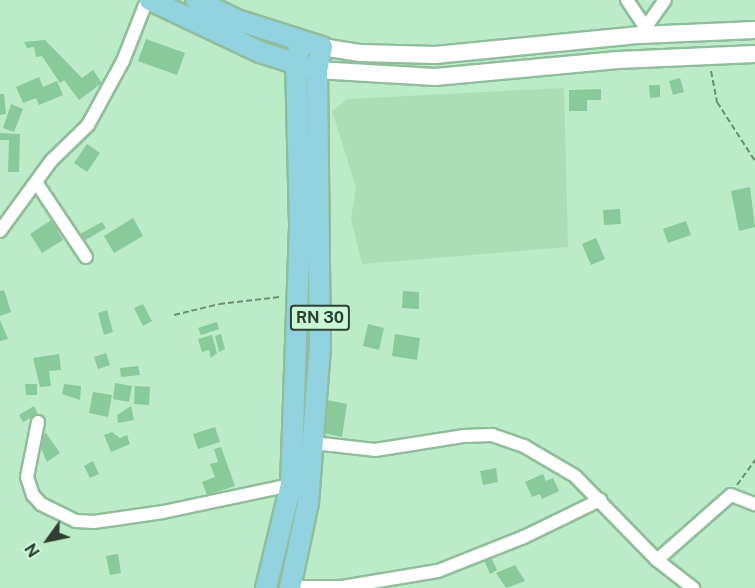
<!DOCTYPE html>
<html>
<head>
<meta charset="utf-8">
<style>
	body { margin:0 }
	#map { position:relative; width:755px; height:588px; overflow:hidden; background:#bcebc7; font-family:"Public Sans",sans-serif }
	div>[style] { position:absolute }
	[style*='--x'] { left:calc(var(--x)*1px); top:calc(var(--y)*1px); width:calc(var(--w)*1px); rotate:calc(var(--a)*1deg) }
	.built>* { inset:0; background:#abdeb7 }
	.building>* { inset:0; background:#88ca9a }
	.path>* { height:2px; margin-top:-1px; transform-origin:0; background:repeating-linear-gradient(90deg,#6e8e76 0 6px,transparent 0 9px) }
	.roads { filter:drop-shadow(2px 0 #90bd9b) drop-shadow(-2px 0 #90bd9b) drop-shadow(0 2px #90bd9b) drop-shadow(0 -2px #90bd9b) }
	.minor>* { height:12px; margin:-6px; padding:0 6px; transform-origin:6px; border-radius:6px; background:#fff }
	.tertiary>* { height:16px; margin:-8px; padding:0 8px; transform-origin:8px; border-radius:8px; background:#fff }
	.primary>* { height:20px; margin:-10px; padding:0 10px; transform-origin:10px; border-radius:10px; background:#91d2de }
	span { translate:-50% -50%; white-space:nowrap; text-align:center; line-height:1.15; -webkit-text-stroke:4.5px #c9f8d4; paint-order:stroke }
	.shield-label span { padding:2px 4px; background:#c9f8d4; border:2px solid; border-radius:4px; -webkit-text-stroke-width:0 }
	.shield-label { font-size:16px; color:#2d4032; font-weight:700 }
	.north { position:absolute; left:18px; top:510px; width:60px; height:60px; -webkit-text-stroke:4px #c9f8d4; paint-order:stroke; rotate:237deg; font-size:16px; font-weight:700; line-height:24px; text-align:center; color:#2d4032 }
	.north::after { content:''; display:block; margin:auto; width:21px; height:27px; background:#2d4032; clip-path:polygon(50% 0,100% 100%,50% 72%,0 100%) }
</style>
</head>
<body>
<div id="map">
	<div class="built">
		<div style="clip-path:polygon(564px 88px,568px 247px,362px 264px,351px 219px,356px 187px,332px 111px,348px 99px)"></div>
	</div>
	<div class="building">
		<div style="clip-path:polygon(146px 39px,185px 53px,177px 75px,138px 61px)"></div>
		<div style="clip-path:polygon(45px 40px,82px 78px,93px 70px,102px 83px,79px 100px,64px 80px,60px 83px,42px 56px,36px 57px,34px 47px,27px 48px,24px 42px)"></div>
		<div style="clip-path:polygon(39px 77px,43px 87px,57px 81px,63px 95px,39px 105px,36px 98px,23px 103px,16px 87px)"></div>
		<div style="clip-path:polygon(680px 78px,684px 92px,673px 95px,669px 81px)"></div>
		<div style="clip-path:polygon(649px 85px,660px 85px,660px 97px,650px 98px)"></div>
		<div style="clip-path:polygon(601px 89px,601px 100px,587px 100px,587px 111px,569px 111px,569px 90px)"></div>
		<div style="clip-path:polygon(0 94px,4px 94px,6px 114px,0 115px)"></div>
		<div style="clip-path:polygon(11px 104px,23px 109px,14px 132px,3px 128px)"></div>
		<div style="clip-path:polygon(0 133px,20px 134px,19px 172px,8px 172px,9px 140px,0 140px)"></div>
		<div style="clip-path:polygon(87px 144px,100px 153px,87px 172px,74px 163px)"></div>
		<div style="clip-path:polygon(750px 187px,755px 227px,739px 231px,731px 191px)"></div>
		<div style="clip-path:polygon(620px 209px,621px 224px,604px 225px,603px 210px)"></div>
		<div style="clip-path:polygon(133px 218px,143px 236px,114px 253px,104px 236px)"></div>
		<div style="clip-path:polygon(51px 220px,63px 240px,42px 253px,30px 234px)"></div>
		<div style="clip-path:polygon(686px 221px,691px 235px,668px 243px,663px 229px)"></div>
		<div style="clip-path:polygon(102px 222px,106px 228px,84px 241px,80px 234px)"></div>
		<div style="clip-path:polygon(596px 238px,605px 259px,591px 265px,582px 244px)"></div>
		<div style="clip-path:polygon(4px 290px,11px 312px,0 316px,0 291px)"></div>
		<div style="clip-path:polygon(403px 291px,419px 292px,419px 309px,402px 308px)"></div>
		<div style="clip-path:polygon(143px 304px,152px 321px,143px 326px,134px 308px)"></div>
		<div style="clip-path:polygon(107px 310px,113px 332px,104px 335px,98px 313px)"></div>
		<div style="clip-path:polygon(0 320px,8px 339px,0 341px)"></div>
		<div style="clip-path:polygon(217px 322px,219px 329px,201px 335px,198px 328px)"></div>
		<div style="clip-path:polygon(368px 324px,384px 328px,379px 350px,363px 346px)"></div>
		<div style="clip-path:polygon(221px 334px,225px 349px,219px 352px,215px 336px)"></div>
		<div style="clip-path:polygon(395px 334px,420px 338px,417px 360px,392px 356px)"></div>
		<div style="clip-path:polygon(212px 335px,217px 353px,211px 358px,209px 350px,202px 352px,198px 339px)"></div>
		<div style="clip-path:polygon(106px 353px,110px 365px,98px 369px,94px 357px)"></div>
		<div style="clip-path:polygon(59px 354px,61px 370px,49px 371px,51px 386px,40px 387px,33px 358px)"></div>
		<div style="clip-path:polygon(138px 366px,140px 375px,121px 377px,120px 368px)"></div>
		<div style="clip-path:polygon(115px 383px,132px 386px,129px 402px,113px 399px)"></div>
		<div style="clip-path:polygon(25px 384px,37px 384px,37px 395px,26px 395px)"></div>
		<div style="clip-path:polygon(64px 384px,81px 386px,80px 400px,62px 394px)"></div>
		<div style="clip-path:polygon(135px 386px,150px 387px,149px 405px,134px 404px)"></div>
		<div style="clip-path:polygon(93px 392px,112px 395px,108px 417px,89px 413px)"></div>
		<div style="clip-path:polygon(327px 400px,347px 404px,342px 437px,324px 433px)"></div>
		<div style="clip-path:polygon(34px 406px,38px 414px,23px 422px,19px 415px)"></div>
		<div style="clip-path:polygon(131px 406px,134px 420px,118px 423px,117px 415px)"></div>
		<div style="clip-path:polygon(215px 427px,220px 442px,198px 449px,193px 434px)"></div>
		<div style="clip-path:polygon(112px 432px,120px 438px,127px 435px,130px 444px,111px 452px,104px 435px)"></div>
		<div style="clip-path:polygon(46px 433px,60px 453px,47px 462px,37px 439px)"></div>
		<div style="clip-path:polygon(221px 447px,235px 486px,207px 495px,202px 482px,215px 477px,210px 464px,218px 462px,214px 449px)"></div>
		<div style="clip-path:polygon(93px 461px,99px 474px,90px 478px,84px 466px)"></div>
		<div style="clip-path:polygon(496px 468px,498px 482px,483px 485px,480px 471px)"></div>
		<div style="clip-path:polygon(543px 474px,546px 481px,553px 478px,559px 491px,542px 499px,540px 494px,532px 497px,525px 482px)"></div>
		<div style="clip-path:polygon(118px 554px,121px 573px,110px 575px,106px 556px)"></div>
		<div style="clip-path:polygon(491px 557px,497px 570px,490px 574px,484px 560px)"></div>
		<div style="clip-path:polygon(515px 565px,525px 581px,506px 588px,496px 573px)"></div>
	</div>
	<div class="path">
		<div style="--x:711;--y:71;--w:32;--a:79"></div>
		<div style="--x:717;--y:102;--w:70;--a:57.2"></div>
		<div style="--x:174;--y:315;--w:46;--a:-13.7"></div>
		<div style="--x:219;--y:304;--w:61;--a:-6.5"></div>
		<div style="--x:737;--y:485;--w:31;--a:-54"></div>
	</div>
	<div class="roads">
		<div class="minor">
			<div style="--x:627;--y:0;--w:34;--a:56"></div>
			<div style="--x:640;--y:35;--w:43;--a:-54.5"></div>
			<div style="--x:36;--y:182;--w:90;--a:56.3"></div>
			<div style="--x:0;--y:231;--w:87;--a:-53.9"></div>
			<div style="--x:51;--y:161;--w:52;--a:-44.2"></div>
			<div style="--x:88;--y:125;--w:73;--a:-61.3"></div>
			<div style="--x:123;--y:61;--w:66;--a:-68.5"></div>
			<div style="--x:38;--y:422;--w:56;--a:101.3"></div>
			<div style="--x:27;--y:477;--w:19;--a:72"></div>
			<div style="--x:33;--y:495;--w:12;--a:48"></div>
			<div style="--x:41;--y:504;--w:39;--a:26"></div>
			<div style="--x:76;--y:521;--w:18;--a:3"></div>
			<div style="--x:94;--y:522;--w:70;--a:-8.2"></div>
			<div style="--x:163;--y:512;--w:131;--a:-11.9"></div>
			<div style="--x:313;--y:443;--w:62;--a:6.4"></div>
			<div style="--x:375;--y:450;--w:89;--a:-9"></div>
			<div style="--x:463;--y:436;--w:29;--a:-2"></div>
			<div style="--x:492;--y:435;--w:34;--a:19"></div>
			<div style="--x:524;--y:446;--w:59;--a:30.5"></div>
			<div style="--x:575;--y:476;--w:117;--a:45.7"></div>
			<div style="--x:657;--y:560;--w:46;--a:37.9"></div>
			<div style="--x:657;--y:560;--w:98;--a:-41.3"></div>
			<div style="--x:731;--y:495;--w:26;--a:21"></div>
			<div style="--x:290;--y:587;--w:52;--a:0"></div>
			<div style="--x:342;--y:587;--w:97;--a:-9.5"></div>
			<div style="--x:438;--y:571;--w:92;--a:-21.6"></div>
			<div style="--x:524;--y:537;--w:85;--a:-26"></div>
		</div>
		<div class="tertiary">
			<div style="--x:322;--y:47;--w:39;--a:9"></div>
			<div style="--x:361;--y:53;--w:74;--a:1.5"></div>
			<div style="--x:435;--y:55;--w:206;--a:-5.6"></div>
			<div style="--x:640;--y:35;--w:115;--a:-2.5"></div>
			<div style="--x:317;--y:70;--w:118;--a:3.4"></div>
			<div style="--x:435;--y:77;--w:184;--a:-5.3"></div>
			<div style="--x:618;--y:60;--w:137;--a:-2.5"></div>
		</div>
		<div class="primary">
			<div style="--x:150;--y:0;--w:122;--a:25.3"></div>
			<div style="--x:260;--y:52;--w:49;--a:17.7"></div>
			<div style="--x:196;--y:0;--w:46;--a:26"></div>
			<div style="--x:237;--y:20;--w:89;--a:17.6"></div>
			<div style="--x:322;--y:47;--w:24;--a:102"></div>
			<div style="--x:317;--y:70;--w:277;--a:89.4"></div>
			<div style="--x:320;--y:347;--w:156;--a:94.4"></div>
			<div style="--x:308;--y:503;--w:87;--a:102"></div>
			<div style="--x:266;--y:588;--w:106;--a:-76.4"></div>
			<div style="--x:291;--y:485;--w:261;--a:-88"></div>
			<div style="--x:300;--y:224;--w:159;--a:-91.4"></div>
			<div style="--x:296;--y:65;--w:23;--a:-80"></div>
		</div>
	</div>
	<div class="shield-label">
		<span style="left:320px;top:318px">RN 30</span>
	</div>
	<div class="north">N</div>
</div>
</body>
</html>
